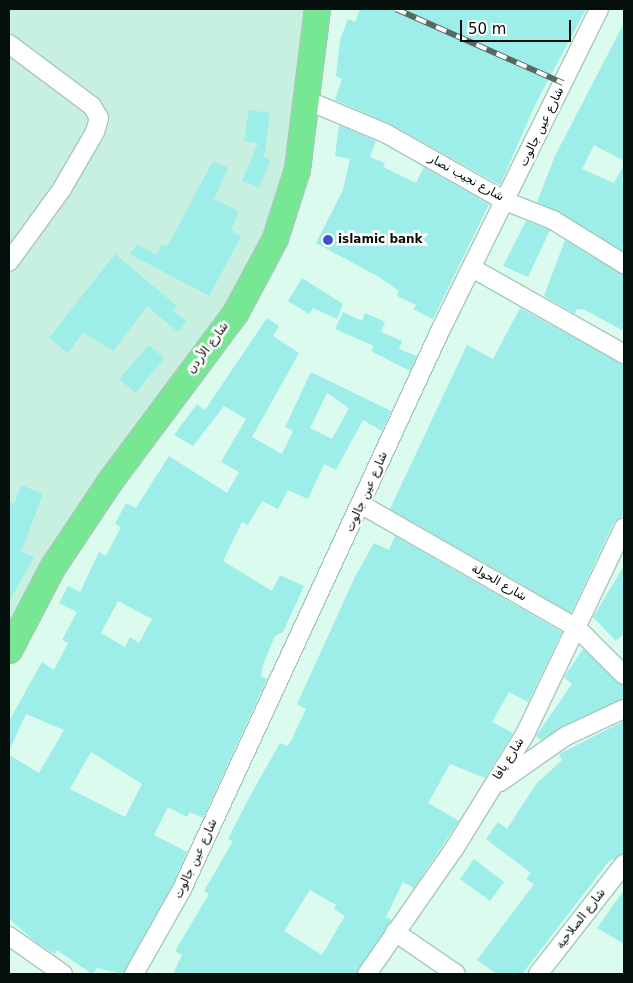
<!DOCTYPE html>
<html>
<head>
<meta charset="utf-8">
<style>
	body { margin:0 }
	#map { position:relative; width:633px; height:983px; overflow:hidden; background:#dafbee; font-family:"DejaVu Sans",Vazirmatn,sans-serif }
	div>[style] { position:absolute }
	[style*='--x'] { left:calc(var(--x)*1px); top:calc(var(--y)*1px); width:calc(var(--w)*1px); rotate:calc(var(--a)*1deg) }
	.built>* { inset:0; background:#c7f0e1 }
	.building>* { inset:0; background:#9dede8 }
	.roads { filter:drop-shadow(1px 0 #a8c8bb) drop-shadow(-1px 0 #a8c8bb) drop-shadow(0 1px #a8c8bb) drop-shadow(0 -1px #a8c8bb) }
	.minor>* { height:18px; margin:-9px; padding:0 9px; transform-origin:9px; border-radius:9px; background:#fff }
	.highway>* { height:25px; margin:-12.5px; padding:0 12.5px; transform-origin:12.5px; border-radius:12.5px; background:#77e793 }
	.rail>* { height:5.5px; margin-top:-2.75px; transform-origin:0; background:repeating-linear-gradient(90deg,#fff 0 11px,#576a62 0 22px); box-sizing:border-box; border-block:1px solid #576a62 }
	.dots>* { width:14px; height:14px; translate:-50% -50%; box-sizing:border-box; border:2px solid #fff; border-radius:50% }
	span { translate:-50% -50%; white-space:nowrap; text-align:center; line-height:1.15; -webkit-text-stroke:5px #fff; paint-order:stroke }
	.street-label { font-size:12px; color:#040e0a }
	.poi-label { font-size:12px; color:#040e0a; font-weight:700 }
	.left { translate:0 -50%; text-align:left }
	.frame { position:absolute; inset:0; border:10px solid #040e0a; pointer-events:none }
	.scale { position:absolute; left:460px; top:20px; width:111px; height:22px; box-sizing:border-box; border:2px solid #040e0a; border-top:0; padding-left:6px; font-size:15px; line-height:18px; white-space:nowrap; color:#040e0a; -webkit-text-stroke:4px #fff; paint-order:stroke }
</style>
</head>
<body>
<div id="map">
	<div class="built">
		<div style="clip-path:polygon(9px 9px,310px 9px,293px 213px,9px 652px)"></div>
	</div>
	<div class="building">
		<div style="clip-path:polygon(360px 9px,586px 9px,535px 105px,500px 185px,390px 124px,335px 100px,342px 79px,336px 76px,340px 40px,348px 19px,355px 22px)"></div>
		<div style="clip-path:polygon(624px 23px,624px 161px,594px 145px,582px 169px,614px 183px,624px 164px,624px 252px,537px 202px,555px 156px)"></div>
		<div style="clip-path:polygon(249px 110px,270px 113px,264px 157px,270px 160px,259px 188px,242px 181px,258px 143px,244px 141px)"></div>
		<div style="clip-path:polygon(339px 125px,376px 141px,370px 157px,385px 163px,383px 167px,416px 183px,424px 167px,489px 204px,433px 319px,413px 309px,416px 305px,397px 296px,399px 291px,379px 277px,316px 243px,343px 190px,350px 159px,335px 156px)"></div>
		<div style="clip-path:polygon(213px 161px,228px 168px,214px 199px,239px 211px,231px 230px,241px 237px,209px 296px,130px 254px,137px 244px,156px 255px,162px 244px,167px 247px)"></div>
		<div style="clip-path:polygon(526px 221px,550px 230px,528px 277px,503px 266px)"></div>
		<div style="clip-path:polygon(565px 240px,624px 275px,624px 331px,585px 310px,577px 309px,575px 314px,544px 296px)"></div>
		<div style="clip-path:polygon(115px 254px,177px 306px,173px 311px,187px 321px,178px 332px,147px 306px,113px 351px,83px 332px,68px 353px,49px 338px)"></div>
		<div style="clip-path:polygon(302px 278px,343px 304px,337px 319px,313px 308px,309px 314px,288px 301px)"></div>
		<div style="clip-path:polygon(520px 308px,624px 365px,624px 515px,614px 522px,571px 613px,390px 509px,467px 345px,493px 359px)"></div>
		<div style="clip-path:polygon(343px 312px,362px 321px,365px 313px,385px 322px,381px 332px,402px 341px,399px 349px,417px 356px,410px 371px,371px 351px,374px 346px,335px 329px)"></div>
		<div style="clip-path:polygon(evenodd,267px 318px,279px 326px,273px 336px,299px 353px,252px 437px,282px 454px,293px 431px,285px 427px,311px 372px,391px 411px,382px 431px,363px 420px,336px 470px,324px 464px,308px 499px,288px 490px,278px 509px,262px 501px,248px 525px,242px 522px,223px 561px,272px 591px,280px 575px,304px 586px,283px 632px,275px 636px,263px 665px,261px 676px,267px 679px,203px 818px,190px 812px,187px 817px,168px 807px,154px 835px,187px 852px,173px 884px,123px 974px,97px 968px,92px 974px,57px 950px,55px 954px,37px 943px,9px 919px,9px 755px,39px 773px,64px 730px,26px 714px,9px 751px,9px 721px,42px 662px,54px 670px,68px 643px,62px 640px,77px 612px,59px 603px,68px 586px,80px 592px,99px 552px,106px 556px,121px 527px,115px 524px,126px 503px,136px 508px,169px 456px,227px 493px,239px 472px,221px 462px,246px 419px,224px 406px,193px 446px,174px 435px,197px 404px,205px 410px,267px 318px,327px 393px,349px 408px,332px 439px,310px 428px,327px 393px,267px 318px,118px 601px,152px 619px,139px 643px,130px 637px,125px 647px,101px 633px,118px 601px,267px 318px,91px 752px,142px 784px,125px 817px,70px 789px,91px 752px)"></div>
		<div style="clip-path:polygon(149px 345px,164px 358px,136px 393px,119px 379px)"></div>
		<div style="clip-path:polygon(21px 485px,43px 494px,21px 552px,34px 557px,9px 602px,9px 501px,14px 504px)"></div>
		<div style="clip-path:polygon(evenodd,395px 536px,562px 632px,528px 702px,509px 692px,492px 722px,513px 733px,485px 778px,450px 764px,428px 803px,459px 821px,414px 888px,403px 882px,386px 917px,392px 920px,357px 974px,173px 974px,182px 955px,175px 951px,209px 894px,204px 891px,233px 841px,228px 839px,250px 796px,280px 743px,287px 746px,291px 741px,306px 709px,297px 704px,355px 577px,374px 543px,389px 550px,395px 536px,310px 890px,336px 905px,334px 909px,345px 916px,322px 955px,284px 931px,310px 890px)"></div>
		<div style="clip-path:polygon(624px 566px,624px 634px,616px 641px,593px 617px)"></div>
		<div style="clip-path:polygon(583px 649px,624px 685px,624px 698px,541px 740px,536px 736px,572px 684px,564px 677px)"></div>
		<div style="clip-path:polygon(624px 721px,624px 854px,609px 861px,522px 974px,497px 974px,477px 960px,534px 884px,526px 879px,531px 873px,486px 839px,498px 822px,507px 829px,536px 784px,562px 760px,559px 754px)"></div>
		<div style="clip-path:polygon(474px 859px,504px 882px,490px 901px,460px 879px)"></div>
		<div style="clip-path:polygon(624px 890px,624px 944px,597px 928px)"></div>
	</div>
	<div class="roads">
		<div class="minor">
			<div style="--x:9;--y:44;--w:104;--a:36.8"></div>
			<div style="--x:92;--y:106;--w:14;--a:60"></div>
			<div style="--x:99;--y:118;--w:15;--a:106"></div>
			<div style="--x:95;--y:132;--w:66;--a:120.1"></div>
			<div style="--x:62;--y:189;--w:90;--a:126"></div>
			<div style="--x:304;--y:99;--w:88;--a:22.8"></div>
			<div style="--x:385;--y:133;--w:138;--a:29.5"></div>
			<div style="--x:505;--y:201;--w:52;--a:21.6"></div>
			<div style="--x:553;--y:220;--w:84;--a:31.8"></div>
			<div style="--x:472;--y:268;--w:175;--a:29.5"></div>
			<div style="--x:362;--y:505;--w:248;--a:29.8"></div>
			<div style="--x:577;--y:628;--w:66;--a:45"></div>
			<div style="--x:500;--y:782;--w:80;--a:-34.9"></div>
			<div style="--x:566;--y:736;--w:64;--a:-25"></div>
			<div style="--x:395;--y:932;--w:74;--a:34.5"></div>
			<div style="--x:9;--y:936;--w:66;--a:35.1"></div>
			<div style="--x:134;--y:974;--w:98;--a:-60.5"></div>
			<div style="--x:182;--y:889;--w:617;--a:-65.18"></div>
			<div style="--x:441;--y:329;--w:357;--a:-63.7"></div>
			<div style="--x:367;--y:974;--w:152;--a:-55.2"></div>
			<div style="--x:454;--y:849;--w:135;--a:-58.3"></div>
			<div style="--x:525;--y:734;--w:229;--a:-64.4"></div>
			<div style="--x:538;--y:974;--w:140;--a:-52"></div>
		</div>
		<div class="highway">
			<div style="--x:9;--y:650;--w:95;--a:-62.4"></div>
			<div style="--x:53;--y:566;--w:101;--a:-56.3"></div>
			<div style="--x:109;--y:482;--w:211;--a:-53.3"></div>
			<div style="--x:235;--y:313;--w:85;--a:-61.9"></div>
			<div style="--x:275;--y:238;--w:72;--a:-72.3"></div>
			<div style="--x:297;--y:169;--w:161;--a:-82.9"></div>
		</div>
	</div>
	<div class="rail">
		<div style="--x:396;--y:9;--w:183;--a:23.9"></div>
	</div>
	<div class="dots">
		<div style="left:328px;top:240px;background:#3e52c5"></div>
	</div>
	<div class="street-label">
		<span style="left:542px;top:127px;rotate:-64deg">شارع عين جالوت</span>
		<span style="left:466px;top:178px;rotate:29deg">شارع نجيب نصار</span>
		<span style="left:208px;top:348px;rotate:-53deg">شارع الأردن</span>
		<span style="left:367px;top:492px;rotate:-66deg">شارع عين جالوت</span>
		<span style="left:499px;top:583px;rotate:30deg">شارع الحولة</span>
		<span style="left:509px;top:759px;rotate:-58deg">شارع يافا</span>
		<span style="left:196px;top:859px;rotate:-65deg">شارع عين جالوت</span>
		<span style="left:581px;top:919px;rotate:-52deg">شارع الصلاحية</span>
	</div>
	<div class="poi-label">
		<span class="left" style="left:338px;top:240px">islamic bank</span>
	</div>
	<div class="frame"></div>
	<div class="scale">50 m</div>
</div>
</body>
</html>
